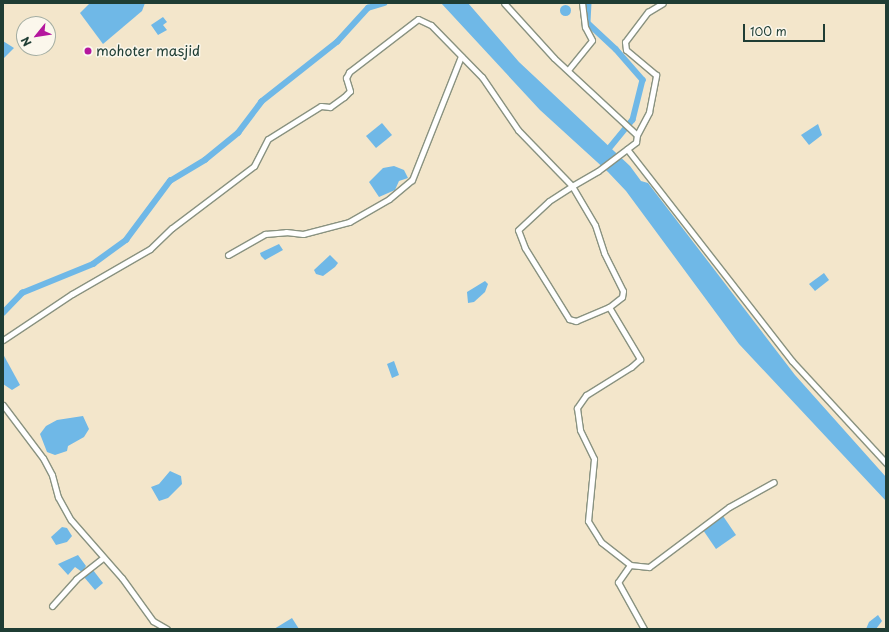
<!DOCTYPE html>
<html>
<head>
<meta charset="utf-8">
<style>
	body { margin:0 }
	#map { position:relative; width:889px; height:632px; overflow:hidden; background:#f3e6cb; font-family:"Playpen Sans",sans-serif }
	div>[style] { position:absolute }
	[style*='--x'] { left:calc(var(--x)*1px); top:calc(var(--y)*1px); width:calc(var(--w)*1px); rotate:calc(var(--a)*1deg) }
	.water>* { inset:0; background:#6fb8e7 }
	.round { border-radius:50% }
	.canal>* { height:5.5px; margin:-2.75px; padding:0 2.75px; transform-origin:2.75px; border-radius:2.75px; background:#6fb8e7 }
	.roads { filter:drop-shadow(1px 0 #899280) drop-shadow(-1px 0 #899280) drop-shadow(0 1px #899280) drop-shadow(0 -1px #899280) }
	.minor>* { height:5px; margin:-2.5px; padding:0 2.5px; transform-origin:2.5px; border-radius:2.5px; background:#fff }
	.dots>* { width:11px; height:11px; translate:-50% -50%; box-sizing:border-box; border:2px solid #fbf7ec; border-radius:50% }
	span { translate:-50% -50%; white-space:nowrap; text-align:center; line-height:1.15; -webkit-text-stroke:3px #fbf7ec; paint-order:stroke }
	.poi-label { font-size:14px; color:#1f3d34 }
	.left { translate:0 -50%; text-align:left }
	.frame { position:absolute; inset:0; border:4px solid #1f3d34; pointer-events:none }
	.north { position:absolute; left:16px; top:16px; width:40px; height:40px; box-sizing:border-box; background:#fbf7ec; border:1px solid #a3ada2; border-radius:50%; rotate:240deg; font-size:11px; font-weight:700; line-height:16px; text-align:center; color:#1f3d34 }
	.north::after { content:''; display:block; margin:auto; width:14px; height:18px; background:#b5179e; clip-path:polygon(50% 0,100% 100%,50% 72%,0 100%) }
	.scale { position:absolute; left:743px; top:24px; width:82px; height:18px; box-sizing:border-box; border:2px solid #1f3d34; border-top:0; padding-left:5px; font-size:12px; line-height:14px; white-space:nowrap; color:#1f3d34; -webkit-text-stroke:3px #fbf7ec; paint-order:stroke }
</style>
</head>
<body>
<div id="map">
	<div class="water">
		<div style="clip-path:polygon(90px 3px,145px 3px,142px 11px,103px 44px,80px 13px)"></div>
		<div style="clip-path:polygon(441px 3px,468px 3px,519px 62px,630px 166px,641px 181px,648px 183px,795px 375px,886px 477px,886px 501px,739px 344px,626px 191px,608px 172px,540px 110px)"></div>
		<div class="round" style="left:559.5px;top:4.5px;width:11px;height:11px"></div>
		<div style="clip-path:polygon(163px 17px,167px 22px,163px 25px,167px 30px,158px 35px,151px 25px)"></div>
		<div style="clip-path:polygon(3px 41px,14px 48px,3px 59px)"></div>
		<div style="clip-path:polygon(382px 123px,392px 135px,376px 148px,366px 136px)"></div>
		<div style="clip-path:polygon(818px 124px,822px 135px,809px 145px,801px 135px)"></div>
		<div style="clip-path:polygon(394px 166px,404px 170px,408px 178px,399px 181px,395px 190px,379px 197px,369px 182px,383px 168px)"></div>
		<div style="clip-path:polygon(279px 244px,283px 250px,265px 260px,261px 256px,260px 253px)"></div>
		<div style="clip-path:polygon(330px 255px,338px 263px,335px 267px,323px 276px,316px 274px,314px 270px)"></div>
		<div style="clip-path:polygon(824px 273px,829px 280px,815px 291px,809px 284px)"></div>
		<div style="clip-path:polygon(485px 281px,488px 284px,485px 292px,474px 302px,468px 303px,467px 292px)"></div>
		<div style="clip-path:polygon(3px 354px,20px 385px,12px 390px,3px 384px)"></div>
		<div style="clip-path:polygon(394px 361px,399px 375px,392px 378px,387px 364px)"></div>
		<div style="clip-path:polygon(83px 416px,89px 429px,84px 437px,68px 446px,67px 451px,55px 455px,47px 452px,40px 434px,46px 426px,57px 420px)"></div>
		<div style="clip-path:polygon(170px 471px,181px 476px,182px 484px,168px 498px,159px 501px,151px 487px,159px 484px)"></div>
		<div style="clip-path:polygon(723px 516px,736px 535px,716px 549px,703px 530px)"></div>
		<div style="clip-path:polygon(62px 527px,67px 528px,72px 536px,67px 542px,56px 545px,51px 537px)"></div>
		<div style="clip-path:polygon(78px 555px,86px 566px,82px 572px,75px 567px,68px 575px,58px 564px)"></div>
		<div style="clip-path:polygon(93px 570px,103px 583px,95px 590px,84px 577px)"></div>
		<div style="clip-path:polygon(878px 615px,882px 621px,876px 629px,866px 629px,869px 622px)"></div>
		<div style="clip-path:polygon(292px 618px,299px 629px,274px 629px)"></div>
	</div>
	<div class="canal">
		<div style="--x:589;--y:3;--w:20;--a:93"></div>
		<div style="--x:588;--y:23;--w:38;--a:43"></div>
		<div style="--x:616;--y:49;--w:41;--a:48.9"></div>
		<div style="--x:643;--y:80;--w:41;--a:104"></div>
		<div style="--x:633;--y:120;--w:43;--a:129.3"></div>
		<div style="--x:3;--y:313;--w:28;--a:-46"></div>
		<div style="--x:22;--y:293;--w:77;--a:-22.2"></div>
		<div style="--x:93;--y:264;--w:41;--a:-36"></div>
		<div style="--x:126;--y:240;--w:74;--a:-53.3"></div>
		<div style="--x:170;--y:181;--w:41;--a:-31"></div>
		<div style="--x:205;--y:160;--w:43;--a:-39.3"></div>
		<div style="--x:238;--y:133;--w:39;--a:-53"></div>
		<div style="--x:261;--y:102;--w:97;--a:-38.3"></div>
		<div style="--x:337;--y:42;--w:46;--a:-47.6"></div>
		<div style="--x:368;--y:8;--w:17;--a:-17"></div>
	</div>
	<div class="roads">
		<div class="minor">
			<div style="--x:504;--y:3;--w:74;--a:47.7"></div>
			<div style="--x:554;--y:58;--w:113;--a:42.9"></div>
			<div style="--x:568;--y:70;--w:38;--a:-51"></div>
			<div style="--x:592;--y:40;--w:15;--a:-118"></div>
			<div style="--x:585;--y:27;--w:24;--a:-97"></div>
			<div style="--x:627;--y:149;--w:269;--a:52.1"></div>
			<div style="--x:792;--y:361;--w:139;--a:47.3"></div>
			<div style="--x:228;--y:255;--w:43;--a:-29.6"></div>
			<div style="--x:265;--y:234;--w:21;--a:-5"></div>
			<div style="--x:286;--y:232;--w:17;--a:7"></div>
			<div style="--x:303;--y:234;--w:48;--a:-14.6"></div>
			<div style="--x:349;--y:222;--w:46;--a:-29.9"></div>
			<div style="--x:389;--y:199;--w:30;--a:-40"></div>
			<div style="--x:412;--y:180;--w:133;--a:-68.4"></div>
			<div style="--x:609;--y:307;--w:61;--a:59.2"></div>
			<div style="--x:640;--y:359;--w:12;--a:138"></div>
			<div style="--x:631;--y:367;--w:53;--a:148.1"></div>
			<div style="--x:586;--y:395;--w:16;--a:125"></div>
			<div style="--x:577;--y:408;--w:22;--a:82"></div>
			<div style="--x:580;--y:430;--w:32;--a:64"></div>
			<div style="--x:594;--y:459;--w:62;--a:95.5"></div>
			<div style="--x:588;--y:521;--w:25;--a:58"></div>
			<div style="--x:601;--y:542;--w:37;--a:38"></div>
			<div style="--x:630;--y:565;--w:19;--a:6"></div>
			<div style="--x:649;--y:567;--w:100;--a:-36.9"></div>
			<div style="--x:729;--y:507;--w:51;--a:-29.1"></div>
			<div style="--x:3;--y:340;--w:83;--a:-33.7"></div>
			<div style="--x:72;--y:294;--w:90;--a:-30"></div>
			<div style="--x:150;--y:249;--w:30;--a:-44"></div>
			<div style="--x:172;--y:228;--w:103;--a:-37.1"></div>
			<div style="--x:254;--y:166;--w:30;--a:-63"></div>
			<div style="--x:268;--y:139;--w:62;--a:-31.9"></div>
			<div style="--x:321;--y:106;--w:9;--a:6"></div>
			<div style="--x:330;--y:107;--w:17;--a:-36"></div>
			<div style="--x:344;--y:97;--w:8;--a:-45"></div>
			<div style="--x:350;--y:91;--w:14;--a:-107"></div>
			<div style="--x:346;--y:78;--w:7;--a:-63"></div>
			<div style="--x:349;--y:72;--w:87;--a:-37.5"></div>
			<div style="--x:418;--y:19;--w:14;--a:25"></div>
			<div style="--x:431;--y:25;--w:73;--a:45.6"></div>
			<div style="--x:482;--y:77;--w:64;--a:55.8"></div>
			<div style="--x:518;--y:130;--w:78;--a:46"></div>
			<div style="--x:572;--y:186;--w:45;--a:59.5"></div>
			<div style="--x:595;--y:225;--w:29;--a:72"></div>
			<div style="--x:604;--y:253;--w:42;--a:63.4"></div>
			<div style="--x:623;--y:291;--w:6;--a:99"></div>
			<div style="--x:622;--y:297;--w:16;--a:142"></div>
			<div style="--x:609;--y:307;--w:36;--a:157"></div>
			<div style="--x:576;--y:321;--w:7;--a:-164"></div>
			<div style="--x:569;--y:319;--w:84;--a:-121.8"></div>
			<div style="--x:525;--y:248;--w:19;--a:-111"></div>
			<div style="--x:518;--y:230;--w:42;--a:-43.1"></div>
			<div style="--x:549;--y:201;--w:27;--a:-33"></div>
			<div style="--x:572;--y:186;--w:30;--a:-30"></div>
			<div style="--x:598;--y:171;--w:48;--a:-37.3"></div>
			<div style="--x:636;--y:142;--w:7;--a:-82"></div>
			<div style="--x:637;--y:135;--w:26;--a:-62"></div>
			<div style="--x:649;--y:112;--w:38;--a:-79"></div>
			<div style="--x:656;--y:75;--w:39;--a:-140"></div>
			<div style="--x:626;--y:50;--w:8;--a:-97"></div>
			<div style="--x:625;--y:42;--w:38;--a:-53"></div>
			<div style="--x:648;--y:12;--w:17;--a:-31"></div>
			<div style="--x:3;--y:405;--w:66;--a:53"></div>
			<div style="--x:43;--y:458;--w:19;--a:62"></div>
			<div style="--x:52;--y:475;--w:23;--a:75"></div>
			<div style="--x:58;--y:497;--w:26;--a:61"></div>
			<div style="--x:71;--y:520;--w:77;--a:48.7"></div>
			<div style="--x:122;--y:578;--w:53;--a:54.2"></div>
			<div style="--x:153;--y:621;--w:16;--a:30"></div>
			<div style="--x:630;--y:565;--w:21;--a:125"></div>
			<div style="--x:618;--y:582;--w:54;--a:61"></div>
			<div style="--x:52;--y:606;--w:36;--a:-48"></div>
			<div style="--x:76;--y:579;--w:34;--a:-38"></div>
		</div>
	</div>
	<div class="dots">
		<div style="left:88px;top:51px;background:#b5179e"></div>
	</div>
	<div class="poi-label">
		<span class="left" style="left:96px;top:51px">mohoter masjid</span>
	</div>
	<div class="frame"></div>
	<div class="north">N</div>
	<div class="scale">100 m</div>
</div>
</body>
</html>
